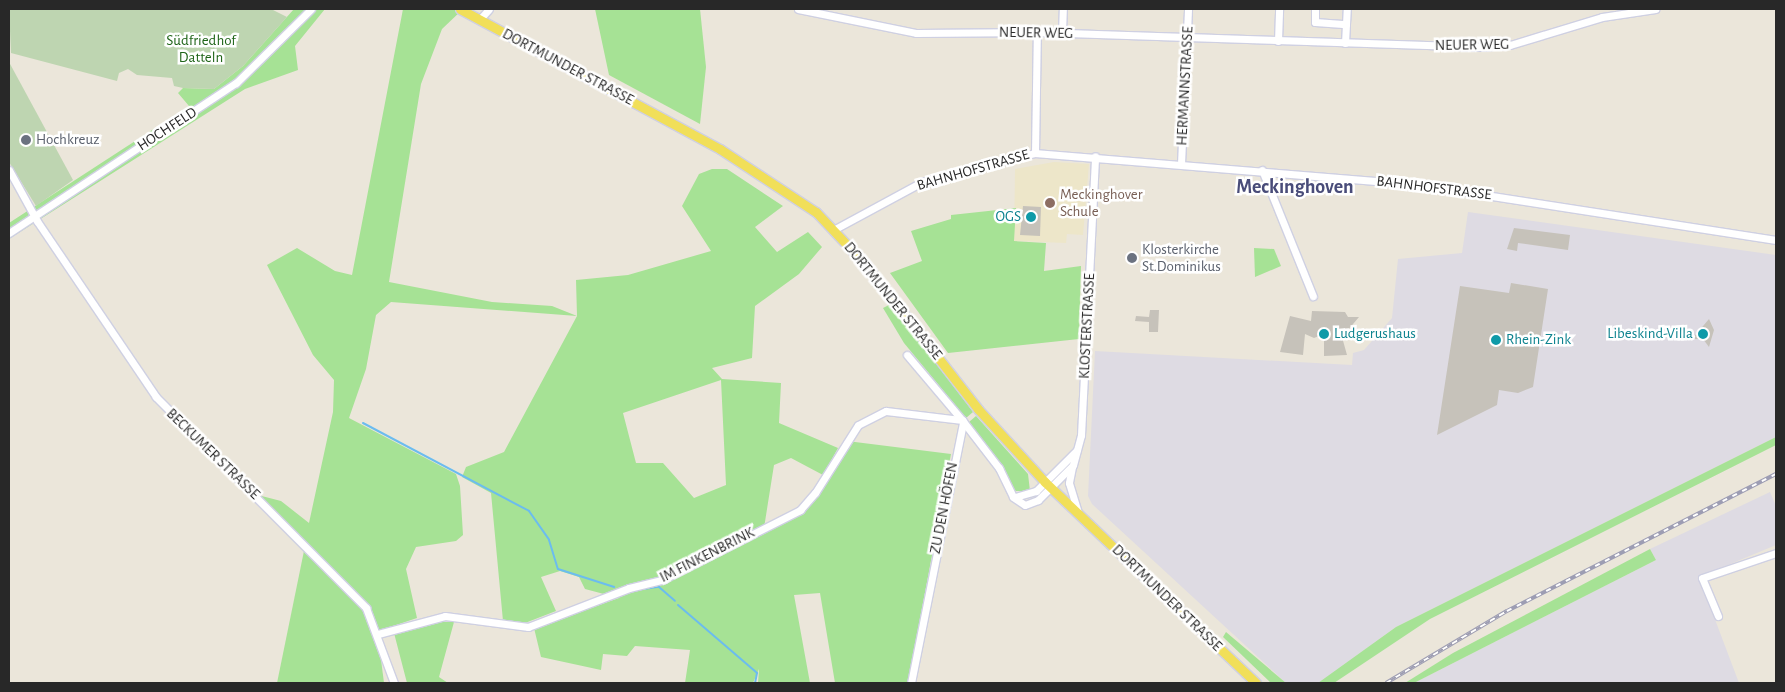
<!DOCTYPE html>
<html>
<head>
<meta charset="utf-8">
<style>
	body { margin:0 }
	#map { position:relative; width:1785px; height:692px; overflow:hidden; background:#ebe6da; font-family:"Alegreya Sans",sans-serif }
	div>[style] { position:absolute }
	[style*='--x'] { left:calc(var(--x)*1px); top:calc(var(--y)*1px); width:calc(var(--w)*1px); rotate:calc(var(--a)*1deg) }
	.industrial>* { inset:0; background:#dedbe3 }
	.education>* { inset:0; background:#ede6c9 }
	.green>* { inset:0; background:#a6e295 }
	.cemetery>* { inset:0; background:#bed5b1 }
	.stream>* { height:2px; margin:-1px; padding:0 1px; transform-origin:1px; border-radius:1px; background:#6bbcef }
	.building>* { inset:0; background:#c6c2ba }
	.roads { filter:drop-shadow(1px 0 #cfd0e2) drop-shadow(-1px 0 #cfd0e2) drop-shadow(0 1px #cfd0e2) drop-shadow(0 -1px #cfd0e2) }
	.minor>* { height:7px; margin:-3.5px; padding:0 3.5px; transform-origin:3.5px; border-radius:3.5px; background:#fff }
	.major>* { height:9px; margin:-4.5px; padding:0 4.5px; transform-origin:4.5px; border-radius:4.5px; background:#f1df59 }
	.rail>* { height:4px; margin-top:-2px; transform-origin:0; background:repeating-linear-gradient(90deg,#fff 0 5.5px,#9d9db3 0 11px); box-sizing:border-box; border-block:1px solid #9d9db3 }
	.dots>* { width:14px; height:14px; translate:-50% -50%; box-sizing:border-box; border:2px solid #fff; border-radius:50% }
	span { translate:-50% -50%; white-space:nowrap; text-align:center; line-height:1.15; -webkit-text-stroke:5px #fff; paint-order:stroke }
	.street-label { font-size:15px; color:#282828 }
	.park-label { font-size:15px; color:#206519 }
	.worship-label { font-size:15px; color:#5b616d }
	.left { translate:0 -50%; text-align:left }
	.education-label { font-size:15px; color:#785e54 }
	.culture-label { font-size:15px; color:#0d838f }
	.right { translate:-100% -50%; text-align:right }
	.district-label { font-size:20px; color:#494c79; font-weight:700 }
	.frame { position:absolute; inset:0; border:10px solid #282828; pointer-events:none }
</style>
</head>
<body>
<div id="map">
	<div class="industrial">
		<div style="clip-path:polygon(1468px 212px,1776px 255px,1776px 437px,1396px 627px,1320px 682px,1286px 683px,1092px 504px,1088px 496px,1095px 351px,1352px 365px,1353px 353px,1364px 350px,1392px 318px,1398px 259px,1462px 253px)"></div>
		<div style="clip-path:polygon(1770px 492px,1776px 506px,1776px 545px,1699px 577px,1739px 683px,1414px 683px,1656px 560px,1650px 549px)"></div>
	</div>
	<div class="education">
		<div style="clip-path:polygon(1054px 162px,1089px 164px,1083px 235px,1067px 234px,1066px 243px,1014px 241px,1015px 169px)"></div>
	</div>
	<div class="green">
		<div style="clip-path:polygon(294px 9px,325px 9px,295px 46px,298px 70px,245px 89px,9px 239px,9px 223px,189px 106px,178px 93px,183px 88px,214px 89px,243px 66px)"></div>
		<div style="clip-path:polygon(evenodd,403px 9px,462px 10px,442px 29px,421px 84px,389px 282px,492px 302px,552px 306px,577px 316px,576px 280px,628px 275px,711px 251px,682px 206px,699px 174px,712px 169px,727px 169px,783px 206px,755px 227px,777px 252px,808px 232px,822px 247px,799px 274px,755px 306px,752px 358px,712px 368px,722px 379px,781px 383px,779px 423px,838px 448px,823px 475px,791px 458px,774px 465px,764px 528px,799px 512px,847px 441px,951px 454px,908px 683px,835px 683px,820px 593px,794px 595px,810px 683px,758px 683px,759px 669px,753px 683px,685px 683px,690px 650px,635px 646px,627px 656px,603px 654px,601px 670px,541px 657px,534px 628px,619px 598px,585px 589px,579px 577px,560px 571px,541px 577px,556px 611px,525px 623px,503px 621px,491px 493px,462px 477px,466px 467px,504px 452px,577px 316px,391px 302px,376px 315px,366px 369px,349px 418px,456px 474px,460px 486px,463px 535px,456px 541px,416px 547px,406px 569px,417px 618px,378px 631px,367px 607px,254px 494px,281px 501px,309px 523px,333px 412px,334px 380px,313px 355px,267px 265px,297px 248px,335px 271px,352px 275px,403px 9px,721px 380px,726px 485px,694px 498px,663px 463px,636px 463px,623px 413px,721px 380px)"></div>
		<div style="clip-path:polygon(595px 9px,700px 9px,706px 67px,700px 124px,609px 75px)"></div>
		<div style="clip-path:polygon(1016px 208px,1014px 241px,1046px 243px,1044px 271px,1081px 266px,1079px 339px,948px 353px,890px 273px,922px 261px,911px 231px,951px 219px,951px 215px)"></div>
		<div style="clip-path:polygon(1254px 248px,1274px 249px,1281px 266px,1255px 277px)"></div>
		<div style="clip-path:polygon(891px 304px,973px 412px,966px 418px,904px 343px,883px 308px)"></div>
		<div style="clip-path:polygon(976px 416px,1028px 474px,1030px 491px,1014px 491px,997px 458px,969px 422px)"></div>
		<div style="clip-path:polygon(1776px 437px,1776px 445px,1430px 619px,1334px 683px,1318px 683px,1396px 627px)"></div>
		<div style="clip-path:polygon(305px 546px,364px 610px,379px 644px,384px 683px,277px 683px)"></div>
		<div style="clip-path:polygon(1650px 549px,1656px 560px,1414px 683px,1405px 683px,1453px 653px)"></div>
		<div style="clip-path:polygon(435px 622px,454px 622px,439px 677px,448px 683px,407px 683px,394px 633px)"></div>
		<div style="clip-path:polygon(1226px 632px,1286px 683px,1271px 683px,1223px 637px)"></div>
	</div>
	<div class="cemetery">
		<div style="clip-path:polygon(9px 9px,271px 9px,287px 17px,243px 66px,214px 89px,183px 88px,174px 86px,172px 78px,137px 75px,128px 69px,119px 73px,117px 81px,11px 53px)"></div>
		<div style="clip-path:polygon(9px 62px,73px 180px,36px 206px,9px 162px)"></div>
	</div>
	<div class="stream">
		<div style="--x:363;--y:423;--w:188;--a:27.9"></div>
		<div style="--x:529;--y:511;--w:35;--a:55"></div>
		<div style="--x:549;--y:540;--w:30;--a:73"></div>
		<div style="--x:558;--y:569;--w:59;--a:17.8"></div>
		<div style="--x:629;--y:591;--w:30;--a:-8"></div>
		<div style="--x:659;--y:587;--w:21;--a:41"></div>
		<div style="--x:678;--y:605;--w:104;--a:40.7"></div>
		<div style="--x:757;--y:673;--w:10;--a:101"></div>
	</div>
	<div class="building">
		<div style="clip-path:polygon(1023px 206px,1041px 207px,1040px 236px,1020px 235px)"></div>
		<div style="clip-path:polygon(1514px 228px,1570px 235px,1568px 250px,1518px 243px,1517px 251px,1507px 249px)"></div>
		<div style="clip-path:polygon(1511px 283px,1548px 289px,1533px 387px,1518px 393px,1499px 390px,1497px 405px,1437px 435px,1460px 286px,1509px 293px)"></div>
		<div style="clip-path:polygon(1150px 310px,1159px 310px,1158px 332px,1149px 332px,1149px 322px,1135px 321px,1136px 316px,1149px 317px)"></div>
		<div style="clip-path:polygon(1312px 311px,1345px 312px,1348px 317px,1359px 317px,1342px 337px,1347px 355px,1324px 356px,1324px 334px,1314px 338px,1305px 334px,1303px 355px,1280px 352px,1290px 316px,1311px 321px)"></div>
		<div style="clip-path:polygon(1709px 319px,1714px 330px,1709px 347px,1703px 339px,1692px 339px)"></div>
	</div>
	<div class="roads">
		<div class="minor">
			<div style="--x:798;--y:9;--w:120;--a:11.5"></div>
			<div style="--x:916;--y:33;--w:121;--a:-0.5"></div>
			<div style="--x:1037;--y:32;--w:442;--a:1.9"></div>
			<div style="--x:1479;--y:47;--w:31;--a:-4"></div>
			<div style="--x:1510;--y:45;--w:96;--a:-16.9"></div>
			<div style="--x:1602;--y:17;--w:54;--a:-8.6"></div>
			<div style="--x:1315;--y:9;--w:13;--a:90"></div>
			<div style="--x:1315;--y:22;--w:31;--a:4"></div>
			<div style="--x:480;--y:19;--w:13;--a:-48"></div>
			<div style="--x:1062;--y:33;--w:24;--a:-88"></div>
			<div style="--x:1278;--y:41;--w:32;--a:-88"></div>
			<div style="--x:1345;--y:43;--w:34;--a:-87"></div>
			<div style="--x:1035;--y:153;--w:121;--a:-89.1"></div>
			<div style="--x:1181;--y:164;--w:155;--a:-87.4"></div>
			<div style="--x:9;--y:170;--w:58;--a:61.2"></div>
			<div style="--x:37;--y:221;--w:212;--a:55.9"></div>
			<div style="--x:156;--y:397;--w:298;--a:45.1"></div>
			<div style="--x:366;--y:608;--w:80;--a:69.5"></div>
			<div style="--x:1262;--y:170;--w:136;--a:68"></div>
			<div style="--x:835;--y:229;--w:99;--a:-28.4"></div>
			<div style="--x:922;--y:182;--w:117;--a:-14.4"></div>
			<div style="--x:1035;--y:153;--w:387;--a:4.7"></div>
			<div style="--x:1421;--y:185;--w:359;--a:8.8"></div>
			<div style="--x:9;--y:233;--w:272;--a:-33.5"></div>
			<div style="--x:236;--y:83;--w:105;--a:-44.6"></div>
			<div style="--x:907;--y:355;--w:85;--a:49.8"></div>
			<div style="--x:1072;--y:467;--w:16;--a:101"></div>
			<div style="--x:1069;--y:483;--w:30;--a:73"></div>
			<div style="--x:1015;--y:497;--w:22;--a:-16"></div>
			<div style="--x:1036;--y:491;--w:57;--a:-45"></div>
			<div style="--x:1718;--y:616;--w:41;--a:-112.8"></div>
			<div style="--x:1702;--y:578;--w:78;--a:-18.7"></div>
			<div style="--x:378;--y:634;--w:69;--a:-15"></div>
			<div style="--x:445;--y:616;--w:84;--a:7.5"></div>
			<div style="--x:528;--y:627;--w:108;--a:-21.1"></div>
			<div style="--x:629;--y:588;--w:36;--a:-14"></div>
			<div style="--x:664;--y:579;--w:153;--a:-26.9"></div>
			<div style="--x:800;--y:510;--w:23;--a:-49"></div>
			<div style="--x:815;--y:493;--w:80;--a:-57.7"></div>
			<div style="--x:858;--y:425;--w:31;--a:-27"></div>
			<div style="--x:886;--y:411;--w:77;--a:6.8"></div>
			<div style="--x:962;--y:420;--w:61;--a:52.4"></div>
			<div style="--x:999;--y:468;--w:32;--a:64"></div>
			<div style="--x:1013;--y:497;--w:14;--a:34"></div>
			<div style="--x:1025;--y:505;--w:14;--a:-21"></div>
			<div style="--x:1038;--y:500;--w:49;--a:-45"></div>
			<div style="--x:1073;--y:465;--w:31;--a:-75"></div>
			<div style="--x:1081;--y:435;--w:279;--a:-87.1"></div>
			<div style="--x:911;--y:683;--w:266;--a:-78.7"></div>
		</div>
		<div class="major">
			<div style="--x:460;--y:9;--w:295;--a:28.3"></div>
			<div style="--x:720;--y:149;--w:115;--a:33.3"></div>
			<div style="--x:816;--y:212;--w:73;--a:46.7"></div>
			<div style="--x:866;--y:265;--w:182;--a:52.1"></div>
			<div style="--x:978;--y:409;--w:99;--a:47.5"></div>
			<div style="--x:1045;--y:482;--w:291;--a:43.6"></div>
		</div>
	</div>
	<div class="rail">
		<div style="--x:1386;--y:683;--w:141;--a:-30.8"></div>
		<div style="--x:1507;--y:611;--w:302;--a:-27"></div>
	</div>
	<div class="dots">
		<div style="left:26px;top:140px;background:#6b7280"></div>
		<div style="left:1050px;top:203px;background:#8d6e63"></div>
		<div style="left:1031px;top:217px;background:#0f9aa8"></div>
		<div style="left:1132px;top:258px;background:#6b7280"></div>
		<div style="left:1324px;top:334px;background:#0f9aa8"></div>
		<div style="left:1703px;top:334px;background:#0f9aa8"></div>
		<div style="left:1496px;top:340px;background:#0f9aa8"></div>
	</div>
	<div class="street-label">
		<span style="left:1036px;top:33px;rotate:1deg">NEUER WEG</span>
		<span style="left:1472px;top:45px;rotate:-1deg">NEUER WEG</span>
		<span style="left:568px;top:67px;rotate:28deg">DORTMUNDER STRASSE</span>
		<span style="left:1185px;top:86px;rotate:-87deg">HERMANNSTRASSE</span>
		<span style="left:167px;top:129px;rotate:-33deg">HOCHFELD</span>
		<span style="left:973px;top:170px;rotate:-16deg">BAHNHOFSTRASSE</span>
		<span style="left:1434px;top:188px;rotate:7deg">BAHNHOFSTRASSE</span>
		<span style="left:893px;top:301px;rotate:51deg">DORTMUNDER STRASSE</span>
		<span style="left:1087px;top:326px;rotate:-87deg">KLOSTERSTRASSE</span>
		<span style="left:213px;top:454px;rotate:44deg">BECKUMER STRASSE</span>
		<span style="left:944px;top:508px;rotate:-79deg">ZU DEN HÖFEN</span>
		<span style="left:707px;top:555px;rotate:-27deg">IM FINKENBRINK</span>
		<span style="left:1167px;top:598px;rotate:44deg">DORTMUNDER STRASSE</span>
	</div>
	<div class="park-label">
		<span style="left:201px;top:49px">Südfriedhof<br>Datteln</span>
	</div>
	<div class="worship-label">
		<span class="left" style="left:36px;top:140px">Hochkreuz</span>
		<span class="left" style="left:1142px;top:258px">Klosterkirche<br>St.Dominikus</span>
	</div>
	<div class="education-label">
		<span class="left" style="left:1060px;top:203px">Meckinghover<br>Schule</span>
	</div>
	<div class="culture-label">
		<span class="right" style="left:1021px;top:217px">OGS</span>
		<span class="left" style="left:1334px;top:334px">Ludgerushaus</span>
		<span class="right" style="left:1693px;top:334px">Libeskind-Villa</span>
		<span class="left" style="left:1506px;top:340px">Rhein-Zink</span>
	</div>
	<div class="district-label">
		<span style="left:1295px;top:187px">Meckinghoven</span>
	</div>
	<div class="frame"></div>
</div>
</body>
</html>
